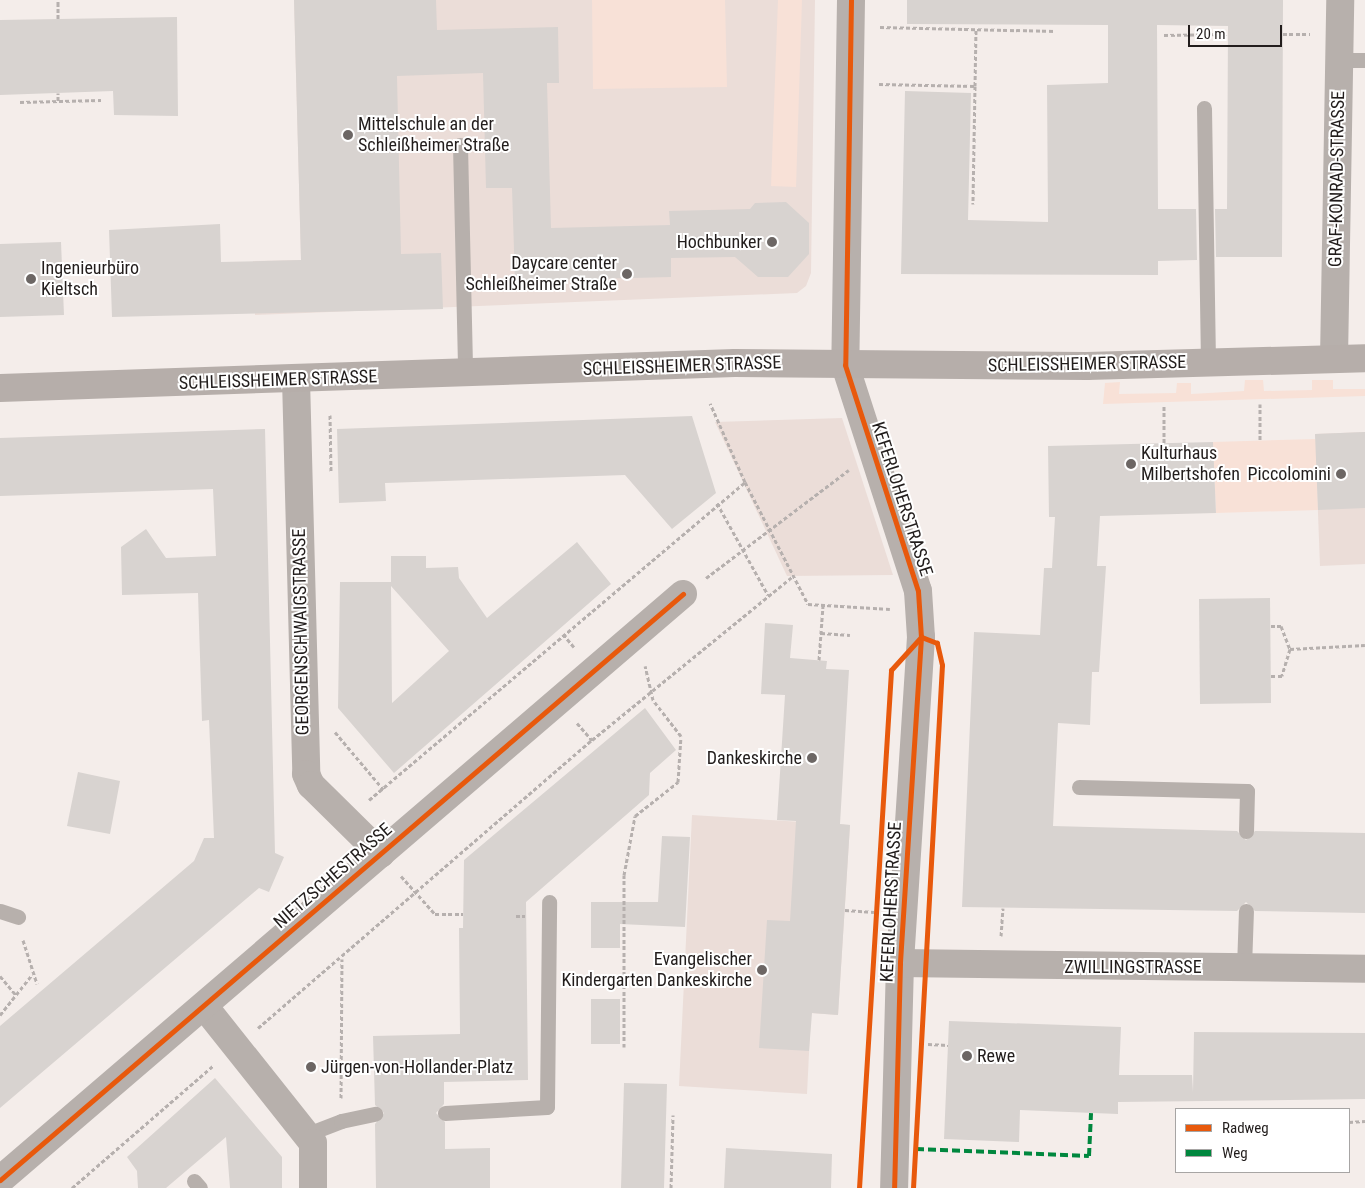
<!DOCTYPE html>
<html>
<head>
<meta charset="utf-8">
<style>
	body { margin:0 }
	#map { position:relative; width:1365px; height:1188px; overflow:hidden; background:#f4edea; font-family:"Roboto Condensed",sans-serif }
	div>[style] { position:absolute }
	[style*='--x'] { left:calc(var(--x)*1px); top:calc(var(--y)*1px); width:calc(var(--w)*1px); rotate:calc(var(--a)*1deg) }
	.built>* { inset:0; background:#ebddd8 }
	.green>* { inset:0; background:#f8e1d7 }
	.building>* { inset:0; background:#d8d3d0 }
	.path>* { height:3px; margin-top:-1.5px; transform-origin:0; background:repeating-linear-gradient(90deg,#b6b0ae 0 4px,transparent 0 6.5px) }
	.service>* { height:15px; margin:-7.5px; padding:0 7.5px; transform-origin:7.5px; border-radius:7.5px; background:#b7b0ac }
	.minor>* { height:28px; margin:-14px; padding:0 14px; transform-origin:14px; border-radius:14px; background:#b7b0ac }
	.secondary>* { height:28px; margin:-14px; padding:0 14px; transform-origin:14px; border-radius:14px; background:#b6aeaa }
	.quiet>* { height:4px; margin-top:-2px; transform-origin:0; background:repeating-linear-gradient(90deg,#00873e 0 8px,transparent 0 12px) }
	.cycleway>* { height:5px; margin:-2.5px; padding:0 2.5px; transform-origin:2.5px; border-radius:2.5px; background:#e8590c }
	.dots>* { width:14px; height:14px; translate:-50% -50%; box-sizing:border-box; border:2px solid #fff; border-radius:50% }
	span { translate:-50% -50%; white-space:nowrap; text-align:center; line-height:1.15; -webkit-text-stroke:4px #fff; paint-order:stroke }
	.poi-label { font-size:18px; color:#221d1c }
	.left { translate:0 -50%; text-align:left }
	.right { translate:-100% -50%; text-align:right }
	.street-label { font-size:18px; color:#221d1c }
	.legend { position:absolute; left:1175px; top:1108px; width:175px; height:65px; box-sizing:border-box; background:#fff; border:1px solid #a7a5a4; margin:0; padding:6px 9px; list-style:none; font-size:15px; color:#221d1c }
	.legend li { display:flex; align-items:center; gap:10px; height:25px }
	.legend b { width:25px; border:1px solid #a7a5a4 }
	.scale { position:absolute; left:1188px; top:25px; width:94px; height:22px; box-sizing:border-box; border:2px solid #221d1c; border-top:0; padding-left:6px; font-size:15px; line-height:18px; white-space:nowrap; color:#221d1c; -webkit-text-stroke:4px #fff; paint-order:stroke }
</style>
</head>
<body>
<div id="map">
	<div class="built">
		<div style="clip-path:polygon(294px 0,815px 0,811px 273px,806px 286px,797px 293px,255px 315px,253px 261px,301px 260px)"></div>
		<div style="clip-path:polygon(842px 418px,893px 575px,787px 576px,715px 422px)"></div>
		<div style="clip-path:polygon(1365px 432px,1365px 564px,1320px 566px,1315px 434px)"></div>
		<div style="clip-path:polygon(692px 815px,850px 825px,838px 1015px,811px 1013px,807px 1094px,679px 1086px)"></div>
	</div>
	<div class="green">
		<div style="clip-path:polygon(592px 0,725px 0,727px 87px,593px 89px)"></div>
		<div style="clip-path:polygon(778px 0,802px 0,796px 187px,771px 186px)"></div>
		<div style="clip-path:polygon(1245px 380px,1263px 380px,1264px 391px,1312px 390px,1312px 380px,1333px 380px,1333px 389px,1365px 389px,1365px 396px,1103px 404px,1105px 383px,1120px 382px,1119px 394px,1176px 393px,1177px 383px,1191px 383px,1191px 394px,1244px 391px)"></div>
		<div style="clip-path:polygon(1316px 439px,1318px 510px,1216px 513px,1213px 442px)"></div>
	</div>
	<div class="building">
		<div style="clip-path:polygon(294px 0,436px 0,437px 30px,558px 27px,559px 83px,547px 83px,551px 228px,670px 225px,669px 211px,750px 209px,755px 203px,786px 202px,809px 223px,809px 254px,788px 277px,758px 277px,735px 257px,671px 258px,671px 277px,515px 281px,512px 188px,486px 188px,483px 73px,397px 76px,401px 254px,441px 253px,443px 309px,112px 317px,109px 230px,220px 224px,221px 262px,301px 260px)"></div>
		<div style="clip-path:polygon(907px 0,1283px 0,1282px 257px,1216px 257px,1215px 209px,1227px 209px,1228px 26px,1157px 25px,1158px 209px,1196px 209px,1197px 260px,1158px 261px,1158px 275px,901px 274px,905px 91px,971px 93px,968px 220px,1048px 222px,1047px 85px,1108px 83px,1108px 25px,907px 24px)"></div>
		<div style="clip-path:polygon(177px 17px,178px 116px,114px 115px,113px 91px,0 95px,0 20px)"></div>
		<div style="clip-path:polygon(61px 242px,64px 315px,0 317px,0 244px)"></div>
		<div style="clip-path:polygon(692px 416px,716px 493px,672px 529px,625px 475px,385px 483px,386px 501px,339px 503px,337px 429px)"></div>
		<div style="clip-path:polygon(265px 429px,275px 853px,284px 857px,269px 892px,259px 888px,0 1108px,0 1026px,194px 861px,204px 838px,214px 838px,209px 720px,202px 721px,198px 593px,122px 595px,121px 547px,146px 529px,166px 558px,216px 556px,213px 489px,0 496px,0 438px)"></div>
		<div style="clip-path:polygon(1365px 432px,1365px 508px,1318px 510px,1315px 434px)"></div>
		<div style="clip-path:polygon(1213px 442px,1216px 513px,1100px 516px,1097px 566px,1106px 566px,1099px 672px,1092px 672px,1090px 725px,1058px 723px,1053px 826px,1237px 831px,1246px 840px,1255px 831px,1365px 833px,1365px 913px,1255px 911px,1246px 902px,1237px 911px,962px 907px,974px 632px,1040px 635px,1044px 568px,1052px 568px,1055px 517px,1049px 517px,1048px 446px)"></div>
		<div style="clip-path:polygon(evenodd,577px 542px,611px 584px,394px 773px,338px 708px,340px 582px,391px 582px,391px 556px,426px 556px,426px 568px,458px 567px,459px 578px,487px 618px,577px 542px,391px 586px,449px 651px,392px 703px,391px 586px)"></div>
		<div style="clip-path:polygon(1270px 598px,1271px 703px,1200px 704px,1199px 599px)"></div>
		<div style="clip-path:polygon(765px 623px,793px 625px,790px 658px,827px 661px,826px 669px,849px 670px,840px 824px,850px 825px,838px 1015px,812px 1013px,809px 1051px,759px 1048px,767px 920px,790px 921px,796px 821px,777px 820px,785px 695px,761px 694px)"></div>
		<div style="clip-path:polygon(645px 708px,676px 750px,650px 773px,649px 795px,526px 902px,528px 1080px,444px 1082px,444px 1104px,436px 1113px,445px 1122px,445px 1149px,490px 1148px,490px 1188px,376px 1188px,375px 1124px,384px 1113px,375px 1105px,373px 1036px,460px 1034px,459px 928px,463px 928px,464px 860px)"></div>
		<div style="clip-path:polygon(78px 772px,120px 781px,110px 834px,67px 826px)"></div>
		<div style="clip-path:polygon(662px 836px,690px 837px,685px 927px,620px 924px,620px 948px,591px 948px,591px 902px,658px 902px)"></div>
		<div style="clip-path:polygon(591px 999px,620px 999px,620px 1044px,591px 1044px)"></div>
		<div style="clip-path:polygon(949px 1021px,1121px 1027px,1119px 1075px,1192px 1075px,1193px 1092px,1194px 1032px,1365px 1033px,1365px 1099px,1118px 1102px,1118px 1114px,1020px 1110px,1019px 1142px,944px 1139px)"></div>
		<div style="clip-path:polygon(215px 1078px,282px 1157px,282px 1188px,230px 1188px,226px 1137px,166px 1188px,138px 1188px,137px 1171px,127px 1157px)"></div>
		<div style="clip-path:polygon(624px 1083px,667px 1084px,664px 1188px,621px 1188px)"></div>
		<div style="clip-path:polygon(726px 1148px,832px 1154px,831px 1188px,724px 1188px)"></div>
	</div>
	<div class="path">
		<div style="--x:58;--y:19;--w:19;--a:-90"></div>
		<div style="--x:880;--y:27;--w:175;--a:1.3"></div>
		<div style="--x:1283;--y:34;--w:27;--a:0"></div>
		<div style="--x:1164;--y:35;--w:64;--a:-0.9"></div>
		<div style="--x:879;--y:84;--w:96;--a:1.2"></div>
		<div style="--x:975;--y:86;--w:118;--a:91"></div>
		<div style="--x:975;--y:86;--w:57;--a:-89"></div>
		<div style="--x:58;--y:101;--w:8;--a:-90"></div>
		<div style="--x:20;--y:102;--w:81;--a:-1.4"></div>
		<div style="--x:1164;--y:406;--w:37;--a:90"></div>
		<div style="--x:330;--y:415;--w:56;--a:89"></div>
		<div style="--x:1260;--y:440;--w:36;--a:-90"></div>
		<div style="--x:745;--y:482;--w:137;--a:62.7"></div>
		<div style="--x:808;--y:604;--w:82;--a:3.5"></div>
		<div style="--x:717;--y:503;--w:105;--a:61"></div>
		<div style="--x:706;--y:578;--w:179;--a:-37.1"></div>
		<div style="--x:1271;--y:626;--w:10;--a:0"></div>
		<div style="--x:1281;--y:626;--w:25;--a:69"></div>
		<div style="--x:1290;--y:649;--w:28;--a:107"></div>
		<div style="--x:1282;--y:676;--w:11;--a:180"></div>
		<div style="--x:821;--y:633;--w:29;--a:4"></div>
		<div style="--x:563;--y:634;--w:17;--a:50"></div>
		<div style="--x:1290;--y:649;--w:75;--a:-3.1"></div>
		<div style="--x:819;--y:660;--w:55;--a:-85.8"></div>
		<div style="--x:577;--y:723;--w:23;--a:49"></div>
		<div style="--x:335;--y:732;--w:75;--a:49.9"></div>
		<div style="--x:369;--y:800;--w:492;--a:-40.2"></div>
		<div style="--x:745;--y:482;--w:86;--a:-113.9"></div>
		<div style="--x:401;--y:876;--w:51;--a:48.2"></div>
		<div style="--x:435;--y:914;--w:28;--a:0"></div>
		<div style="--x:845;--y:910;--w:29;--a:4"></div>
		<div style="--x:516;--y:916;--w:9;--a:0"></div>
		<div style="--x:1001;--y:936;--w:28;--a:-86"></div>
		<div style="--x:23;--y:940;--w:46;--a:72.3"></div>
		<div style="--x:0;--y:976;--w:25;--a:50"></div>
		<div style="--x:0;--y:1015;--w:50;--a:-51.5"></div>
		<div style="--x:258;--y:1028;--w:441;--a:-40.8"></div>
		<div style="--x:592;--y:740;--w:259;--a:-39.2"></div>
		<div style="--x:928;--y:1044;--w:20;--a:3"></div>
		<div style="--x:624;--y:1047;--w:172;--a:-90"></div>
		<div style="--x:624;--y:875;--w:60;--a:-79.4"></div>
		<div style="--x:635;--y:816;--w:55;--a:-38.3"></div>
		<div style="--x:678;--y:782;--w:46;--a:-86.3"></div>
		<div style="--x:681;--y:736;--w:46;--a:-127.9"></div>
		<div style="--x:653;--y:700;--w:35;--a:-103"></div>
		<div style="--x:341;--y:1098;--w:139;--a:-89.6"></div>
		<div style="--x:1349;--y:1122;--w:16;--a:-4"></div>
		<div style="--x:72;--y:1188;--w:186;--a:-40.9"></div>
		<div style="--x:671;--y:1188;--w:73;--a:-88.4"></div>
	</div>
	<div class="service">
		<div style="--x:1339;--y:60;--w:26;--a:0"></div>
		<div style="--x:1204;--y:108;--w:254;--a:89.1"></div>
		<div style="--x:460;--y:145;--w:229;--a:88.7"></div>
		<div style="--x:1079;--y:787;--w:168;--a:1.4"></div>
		<div style="--x:1247;--y:791;--w:40;--a:91.4"></div>
		<div style="--x:0;--y:911;--w:19;--a:18"></div>
		<div style="--x:1244;--y:967;--w:56;--a:-88"></div>
		<div style="--x:445;--y:1113;--w:102;--a:-3.4"></div>
		<div style="--x:547;--y:1107;--w:205;--a:-89.4"></div>
		<div style="--x:305;--y:1135;--w:39;--a:-21"></div>
		<div style="--x:341;--y:1121;--w:35;--a:-12"></div>
		<div style="--x:194;--y:1181;--w:9;--a:49"></div>
	</div>
	<div class="minor">
		<div style="--x:851;--y:0;--w:365;--a:90.9"></div>
		<div style="--x:845;--y:365;--w:237;--a:72.1"></div>
		<div style="--x:918;--y:591;--w:46;--a:86.3"></div>
		<div style="--x:921;--y:637;--w:327;--a:93.7"></div>
		<div style="--x:900;--y:963;--w:225;--a:91.5"></div>
		<div style="--x:1334;--y:359;--w:359;--a:-89"></div>
		<div style="--x:296;--y:379;--w:395;--a:88.5"></div>
		<div style="--x:306;--y:774;--w:12;--a:66"></div>
		<div style="--x:311;--y:785;--w:98;--a:44.6"></div>
		<div style="--x:900;--y:963;--w:465;--a:0.7"></div>
		<div style="--x:204;--y:1006;--w:175;--a:51.5"></div>
		<div style="--x:313;--y:1143;--w:45;--a:90"></div>
		<div style="--x:0;--y:1180;--w:900;--a:-40.63"></div>
	</div>
	<div class="secondary">
		<div style="--x:0;--y:388;--w:735;--a:-1.95"></div>
		<div style="--x:735;--y:363;--w:352;--a:0.5"></div>
		<div style="--x:1087;--y:366;--w:278;--a:-1.6"></div>
	</div>
	<div class="quiet">
		<div style="--x:916;--y:1149;--w:173;--a:2.3"></div>
		<div style="--x:1089;--y:1156;--w:43;--a:-87.3"></div>
	</div>
	<div class="cycleway">
		<div style="--x:851;--y:0;--w:365;--a:90.9"></div>
		<div style="--x:845;--y:365;--w:237;--a:72.1"></div>
		<div style="--x:918;--y:591;--w:46;--a:86.3"></div>
		<div style="--x:921;--y:637;--w:327;--a:93.7"></div>
		<div style="--x:900;--y:963;--w:225;--a:91.5"></div>
		<div style="--x:0;--y:1180;--w:900;--a:-40.63"></div>
		<div style="--x:859;--y:1188;--w:519;--a:-86.46"></div>
		<div style="--x:891;--y:670;--w:45;--a:-47.7"></div>
		<div style="--x:913;--y:1188;--w:524;--a:-86.83"></div>
		<div style="--x:942;--y:665;--w:23;--a:-103"></div>
		<div style="--x:937;--y:643;--w:17;--a:-159"></div>
	</div>
	<div class="dots">
		<div style="left:348px;top:135px;background:#6c6664"></div>
		<div style="left:772px;top:242px;background:#6c6664"></div>
		<div style="left:627px;top:274px;background:#6c6664"></div>
		<div style="left:31px;top:279px;background:#6c6664"></div>
		<div style="left:1131px;top:464px;background:#6c6664"></div>
		<div style="left:1341px;top:474px;background:#6c6664"></div>
		<div style="left:812px;top:758px;background:#6c6664"></div>
		<div style="left:762px;top:970px;background:#6c6664"></div>
		<div style="left:967px;top:1056px;background:#6c6664"></div>
		<div style="left:311px;top:1067px;background:#6c6664"></div>
	</div>
	<div class="poi-label">
		<span class="left" style="left:358px;top:135px">Mittelschule an der<br>Schleißheimer Straße</span>
		<span class="right" style="left:762px;top:242px">Hochbunker</span>
		<span class="right" style="left:617px;top:274px">Daycare center<br>Schleißheimer Straße</span>
		<span class="left" style="left:41px;top:279px">Ingenieurbüro<br>Kieltsch</span>
		<span class="left" style="left:1141px;top:464px">Kulturhaus<br>Milbertshofen</span>
		<span class="right" style="left:1331px;top:474px">Piccolomini</span>
		<span class="right" style="left:802px;top:758px">Dankeskirche</span>
		<span class="right" style="left:752px;top:970px">Evangelischer<br>Kindergarten Dankeskirche</span>
		<span class="left" style="left:977px;top:1056px">Rewe</span>
		<span class="left" style="left:321px;top:1067px">Jürgen-von-Hollander-Platz</span>
	</div>
	<div class="street-label">
		<span style="left:1337px;top:179px;rotate:-89deg">GRAF-KONRAD-STRASSE</span>
		<span style="left:1087px;top:364px;rotate:-1deg">SCHLEISSHEIMER STRASSE</span>
		<span style="left:682px;top:366px;rotate:-2deg">SCHLEISSHEIMER STRASSE</span>
		<span style="left:278px;top:380px;rotate:-2deg">SCHLEISSHEIMER STRASSE</span>
		<span style="left:902px;top:499px;rotate:72deg">KEFERLOHERSTRASSE</span>
		<span style="left:301px;top:632px;rotate:-91deg">GEORGENSCHWAIGSTRASSE</span>
		<span style="left:333px;top:876px;rotate:-41deg">NIETZSCHESTRASSE</span>
		<span style="left:891px;top:902px;rotate:-87deg">KEFERLOHERSTRASSE</span>
		<span style="left:1133px;top:967px">ZWILLINGSTRASSE</span>
	</div>
	<ul class="legend">
	<li><b style="height:6px;background:#e8590c"></b>Radweg</li>
	<li><b style="height:6px;background:#00873e"></b>Weg</li>
	</ul>
	<div class="scale">20 m</div>
</div>
</body>
</html>
